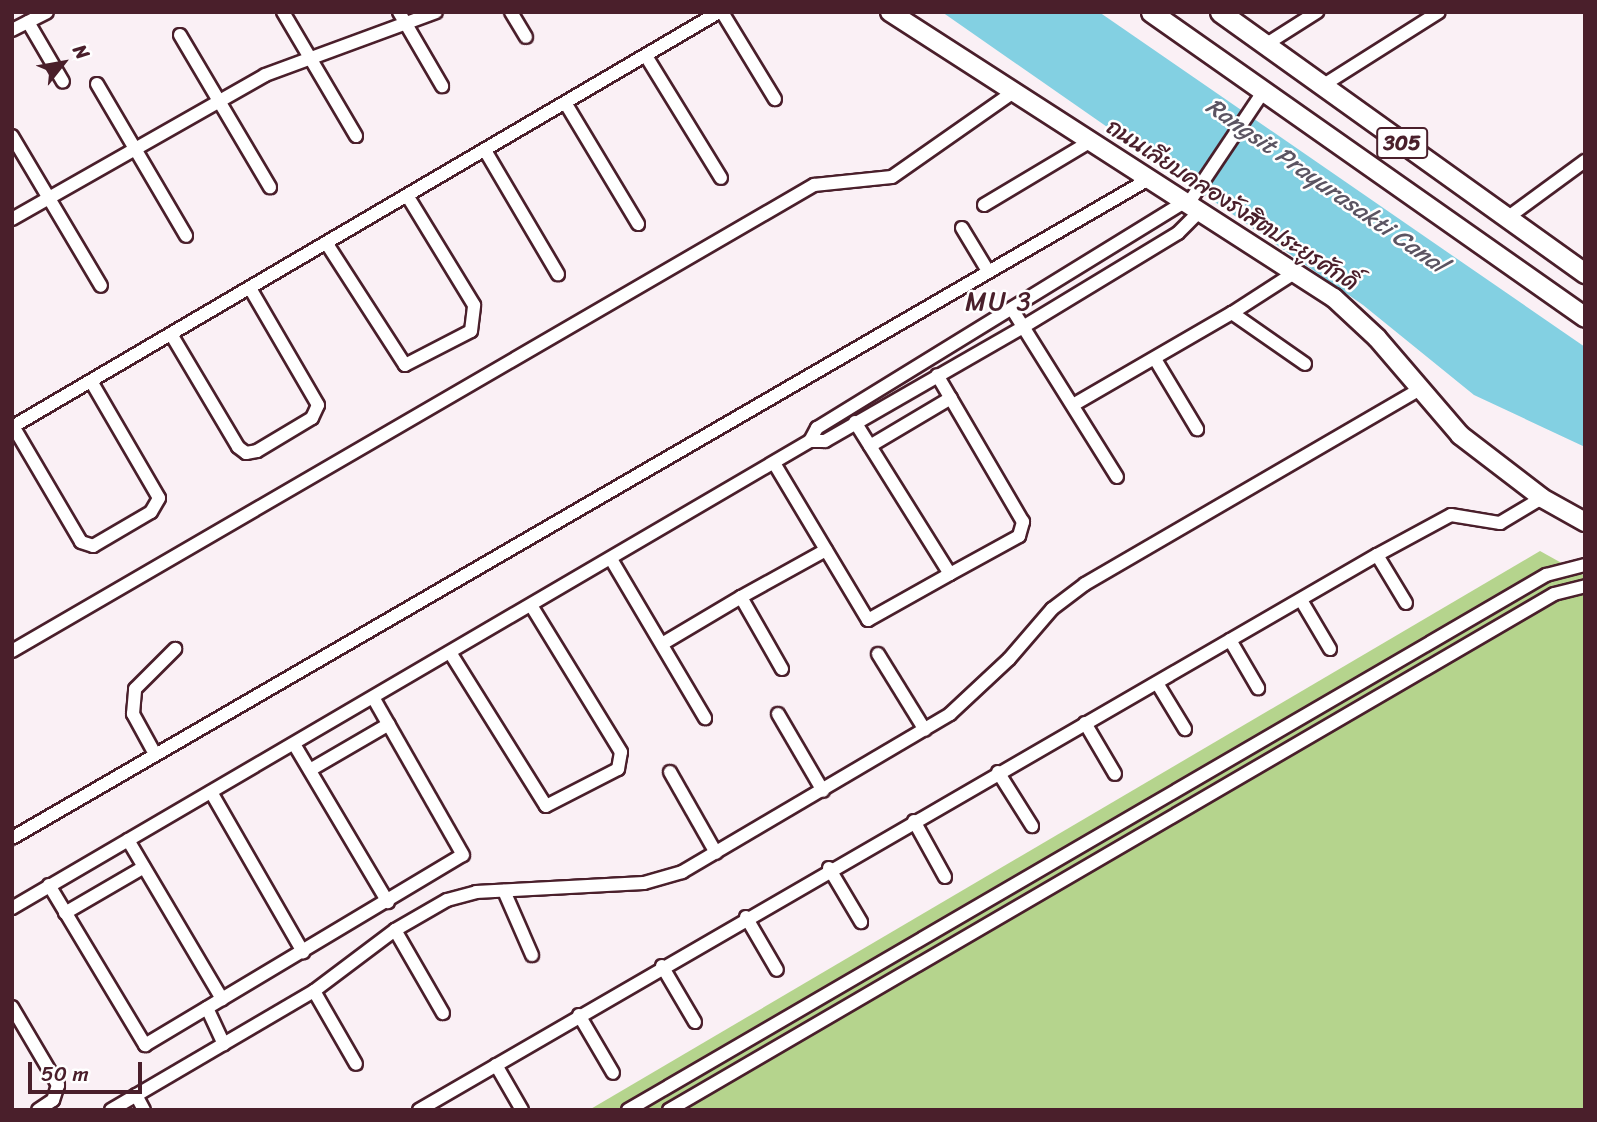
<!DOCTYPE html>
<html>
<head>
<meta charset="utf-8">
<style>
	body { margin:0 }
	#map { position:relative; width:1597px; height:1122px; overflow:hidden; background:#faf0f5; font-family:Sriracha,"Playpen Sans Thai",sans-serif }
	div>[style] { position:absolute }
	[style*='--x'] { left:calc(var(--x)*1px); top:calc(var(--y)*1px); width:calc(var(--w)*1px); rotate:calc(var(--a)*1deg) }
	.green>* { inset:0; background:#b5d48d }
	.water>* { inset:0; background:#83d0e2 }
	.roads { filter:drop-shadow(2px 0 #4a1f2b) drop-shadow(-2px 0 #4a1f2b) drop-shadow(0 2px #4a1f2b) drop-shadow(0 -2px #4a1f2b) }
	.street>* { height:12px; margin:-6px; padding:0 6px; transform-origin:6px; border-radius:6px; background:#fff }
	.secondary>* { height:18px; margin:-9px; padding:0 9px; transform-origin:9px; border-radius:9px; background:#fff }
	.primary>* { height:19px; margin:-9.5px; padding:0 9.5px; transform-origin:9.5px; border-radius:9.5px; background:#fff }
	span { translate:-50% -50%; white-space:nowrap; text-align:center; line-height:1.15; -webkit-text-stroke:5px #fff; paint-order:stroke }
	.shield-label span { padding:2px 5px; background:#fff; border:2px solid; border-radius:5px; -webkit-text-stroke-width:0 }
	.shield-label { font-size:21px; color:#4a1f2b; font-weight:700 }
	.street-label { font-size:23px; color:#4a1f2b }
	.water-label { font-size:24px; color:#5b5462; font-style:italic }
	.quarter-label { font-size:26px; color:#4a1f2b; letter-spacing:2px }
	.frame { position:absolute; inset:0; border:14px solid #4a1f2b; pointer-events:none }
	.north { position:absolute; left:28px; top:28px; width:70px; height:70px; -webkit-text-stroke:5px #fff; paint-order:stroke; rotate:59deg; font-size:19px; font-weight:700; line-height:28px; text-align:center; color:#4a1f2b }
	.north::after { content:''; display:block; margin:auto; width:24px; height:32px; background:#4a1f2b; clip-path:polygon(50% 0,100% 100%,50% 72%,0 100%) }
	.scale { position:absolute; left:28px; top:1062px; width:114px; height:32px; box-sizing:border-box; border:4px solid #4a1f2b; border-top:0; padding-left:9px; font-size:21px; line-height:24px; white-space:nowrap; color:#4a1f2b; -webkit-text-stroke:5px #fff; paint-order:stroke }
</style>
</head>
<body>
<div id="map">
	<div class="green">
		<div style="clip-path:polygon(1540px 551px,1585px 576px,1585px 1110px,589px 1110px)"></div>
	</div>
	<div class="water">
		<div style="clip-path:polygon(942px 12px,1099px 12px,1585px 347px,1585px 447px,1474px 395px,1363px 305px)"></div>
	</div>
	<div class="roads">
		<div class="street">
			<div style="--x:283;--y:12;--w:144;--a:59.5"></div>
			<div style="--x:399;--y:12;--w:86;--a:59.8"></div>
			<div style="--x:511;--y:12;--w:29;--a:59"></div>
			<div style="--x:722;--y:12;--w:102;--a:58.7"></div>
			<div style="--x:28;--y:22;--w:69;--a:59.7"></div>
			<div style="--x:12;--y:30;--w:39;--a:-27"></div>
			<div style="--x:180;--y:35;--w:177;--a:59.4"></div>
			<div style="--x:1265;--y:45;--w:62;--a:-32.4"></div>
			<div style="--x:646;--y:56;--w:143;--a:58.4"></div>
			<div style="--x:97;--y:84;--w:176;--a:59.6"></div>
			<div style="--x:1322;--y:86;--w:138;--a:-32.3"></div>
			<div style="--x:566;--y:104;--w:140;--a:59"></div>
			<div style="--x:12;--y:136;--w:174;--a:59.3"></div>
			<div style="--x:486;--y:152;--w:142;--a:59.5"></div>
			<div style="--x:1188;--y:204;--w:135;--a:-56.2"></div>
			<div style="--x:984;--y:205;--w:125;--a:-30.9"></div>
			<div style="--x:1507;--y:218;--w:97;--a:-36.2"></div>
			<div style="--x:12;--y:219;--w:291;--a:-29.6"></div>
			<div style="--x:265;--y:75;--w:182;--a:-20.2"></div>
			<div style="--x:962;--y:228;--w:50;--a:58.8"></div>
			<div style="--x:327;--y:244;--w:144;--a:57.2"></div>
			<div style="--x:405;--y:365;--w:74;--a:-27.3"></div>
			<div style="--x:471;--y:331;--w:26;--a:-83"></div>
			<div style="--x:474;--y:305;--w:127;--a:-121.4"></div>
			<div style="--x:1012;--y:309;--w:198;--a:58"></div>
			<div style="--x:1232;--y:313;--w:74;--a:-32.8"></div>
			<div style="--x:171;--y:334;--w:131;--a:59.3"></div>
			<div style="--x:238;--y:447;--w:10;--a:37"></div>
			<div style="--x:246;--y:453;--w:11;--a:-10"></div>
			<div style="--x:257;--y:451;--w:64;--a:-31"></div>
			<div style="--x:312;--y:418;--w:14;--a:-65"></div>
			<div style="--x:318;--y:405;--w:135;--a:-120.2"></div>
			<div style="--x:1155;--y:359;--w:82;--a:59"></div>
			<div style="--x:1073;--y:405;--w:184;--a:-30.1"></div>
			<div style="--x:1232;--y:313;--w:89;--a:34.9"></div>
			<div style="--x:855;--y:422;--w:179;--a:58"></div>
			<div style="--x:950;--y:574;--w:79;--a:-28.8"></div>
			<div style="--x:1019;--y:536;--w:15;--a:-74"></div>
			<div style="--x:1023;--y:522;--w:170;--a:-120.3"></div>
			<div style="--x:13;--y:426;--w:134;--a:59.6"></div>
			<div style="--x:81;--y:542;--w:13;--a:18"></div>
			<div style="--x:93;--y:546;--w:67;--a:-30.4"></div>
			<div style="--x:151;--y:512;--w:16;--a:-60"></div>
			<div style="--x:159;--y:498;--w:135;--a:-120.2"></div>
			<div style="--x:12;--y:427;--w:820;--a:-30.41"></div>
			<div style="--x:810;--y:441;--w:15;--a:-62"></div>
			<div style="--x:817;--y:428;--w:432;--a:-31.6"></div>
			<div style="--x:870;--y:446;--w:94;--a:-30.7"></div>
			<div style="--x:774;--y:463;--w:183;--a:59.1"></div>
			<div style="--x:868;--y:620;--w:94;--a:-29.3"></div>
			<div style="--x:1377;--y:555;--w:56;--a:58.9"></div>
			<div style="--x:611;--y:559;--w:185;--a:59.4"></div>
			<div style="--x:1301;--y:600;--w:57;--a:59.4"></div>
			<div style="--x:1230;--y:640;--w:56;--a:59.7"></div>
			<div style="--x:662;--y:644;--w:92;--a:-30.7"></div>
			<div style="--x:12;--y:651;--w:928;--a:-30.16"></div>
			<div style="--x:814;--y:185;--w:78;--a:-5.9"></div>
			<div style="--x:892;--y:177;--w:146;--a:-35"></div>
			<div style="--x:451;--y:654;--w:179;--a:58"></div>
			<div style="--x:546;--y:806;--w:81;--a:-27.2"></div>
			<div style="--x:618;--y:769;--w:17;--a:-80"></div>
			<div style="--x:621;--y:752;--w:170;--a:-121.5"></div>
			<div style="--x:878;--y:654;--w:89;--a:58.3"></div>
			<div style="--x:782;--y:669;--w:83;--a:-119.7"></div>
			<div style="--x:741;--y:597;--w:97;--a:-28.9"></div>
			<div style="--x:1157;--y:683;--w:54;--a:58.7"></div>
			<div style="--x:778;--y:714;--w:89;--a:59.7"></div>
			<div style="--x:1085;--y:723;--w:59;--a:59.5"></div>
			<div style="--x:294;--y:744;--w:184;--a:59.3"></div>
			<div style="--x:155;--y:754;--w:46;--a:-118.8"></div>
			<div style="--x:133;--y:714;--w:25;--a:-85"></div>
			<div style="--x:135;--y:689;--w:57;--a:-45"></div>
			<div style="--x:310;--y:770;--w:91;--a:-30.2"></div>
			<div style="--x:670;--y:772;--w:93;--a:60.4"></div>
			<div style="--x:998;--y:772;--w:64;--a:57.8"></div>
			<div style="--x:211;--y:792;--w:185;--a:60.1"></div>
			<div style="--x:914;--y:821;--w:64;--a:61"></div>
			<div style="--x:12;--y:838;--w:1314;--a:-30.1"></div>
			<div style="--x:128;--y:840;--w:185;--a:59.4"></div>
			<div style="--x:829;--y:868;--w:63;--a:59.3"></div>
			<div style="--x:49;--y:885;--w:187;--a:59"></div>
			<div style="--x:145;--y:1045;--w:370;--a:-30.9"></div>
			<div style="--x:463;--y:855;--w:180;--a:-119.7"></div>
			<div style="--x:504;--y:891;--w:70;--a:66.4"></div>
			<div style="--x:12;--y:908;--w:925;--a:-30.34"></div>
			<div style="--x:810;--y:441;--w:15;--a:0"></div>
			<div style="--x:825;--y:441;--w:228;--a:-29.9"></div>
			<div style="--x:1023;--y:327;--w:181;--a:-31.2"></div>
			<div style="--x:1178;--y:233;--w:30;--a:-45"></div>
			<div style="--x:65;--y:913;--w:91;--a:-30.2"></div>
			<div style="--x:746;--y:917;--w:61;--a:59.7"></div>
			<div style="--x:395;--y:930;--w:96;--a:60"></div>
			<div style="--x:662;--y:966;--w:65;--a:59.5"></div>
			<div style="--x:314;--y:991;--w:84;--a:60.1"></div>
			<div style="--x:12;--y:1007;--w:91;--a:59.5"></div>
			<div style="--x:58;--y:1085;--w:16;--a:108"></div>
			<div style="--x:53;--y:1100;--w:18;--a:146"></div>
			<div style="--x:207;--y:1008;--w:40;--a:65"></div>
			<div style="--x:579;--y:1015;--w:67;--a:59.6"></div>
			<div style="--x:496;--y:1065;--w:52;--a:60"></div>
			<div style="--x:136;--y:1095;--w:17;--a:62"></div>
			<div style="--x:111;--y:1110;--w:235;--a:-30.4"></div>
			<div style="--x:314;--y:991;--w:101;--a:-37"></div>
			<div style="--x:395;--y:930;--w:60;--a:-30"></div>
			<div style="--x:447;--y:900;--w:30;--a:-15"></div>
			<div style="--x:476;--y:892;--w:168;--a:-3.1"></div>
			<div style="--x:644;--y:883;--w:40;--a:-16"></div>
			<div style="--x:682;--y:872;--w:311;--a:-30.5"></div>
			<div style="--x:950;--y:714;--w:81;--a:-43"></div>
			<div style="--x:1009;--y:659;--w:66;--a:-49.3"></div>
			<div style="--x:1052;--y:609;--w:41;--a:-37.1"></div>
			<div style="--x:1085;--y:584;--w:385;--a:-30.2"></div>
			<div style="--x:419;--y:1110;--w:1107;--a:-30.09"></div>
			<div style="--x:1377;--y:555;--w:84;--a:-28.4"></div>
			<div style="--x:1451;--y:515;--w:50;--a:9.3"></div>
			<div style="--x:1500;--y:523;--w:49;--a:-30.8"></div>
			<div style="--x:628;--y:1110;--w:1063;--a:-30.23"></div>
			<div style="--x:1546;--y:575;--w:40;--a:-14.4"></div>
			<div style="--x:669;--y:1110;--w:1024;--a:-30.24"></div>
			<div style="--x:1554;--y:594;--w:32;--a:-14"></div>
		</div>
		<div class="secondary">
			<div style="--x:890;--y:12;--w:528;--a:32.79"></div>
			<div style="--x:1334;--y:298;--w:59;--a:42.9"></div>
			<div style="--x:1377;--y:338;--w:128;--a:49.4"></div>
			<div style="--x:1460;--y:435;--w:103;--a:37.5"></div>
			<div style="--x:1542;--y:498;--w:49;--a:29.2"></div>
		</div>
		<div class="primary">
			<div style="--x:1151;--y:12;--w:530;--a:35.1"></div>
			<div style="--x:1220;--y:12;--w:449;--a:35.6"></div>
		</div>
	</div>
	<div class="shield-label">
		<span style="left:1402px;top:143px">305</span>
	</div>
	<div class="street-label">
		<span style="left:1232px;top:205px;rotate:33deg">ถนนเลียบคลองรังสิตประยูรศักดิ์</span>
	</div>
	<div class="water-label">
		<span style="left:1326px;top:186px;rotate:35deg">Rangsit Prayurasakti Canal</span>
	</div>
	<div class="quarter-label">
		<span style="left:999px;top:302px">MU 3</span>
	</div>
	<div class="frame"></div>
	<div class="north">N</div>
	<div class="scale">50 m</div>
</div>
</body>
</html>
